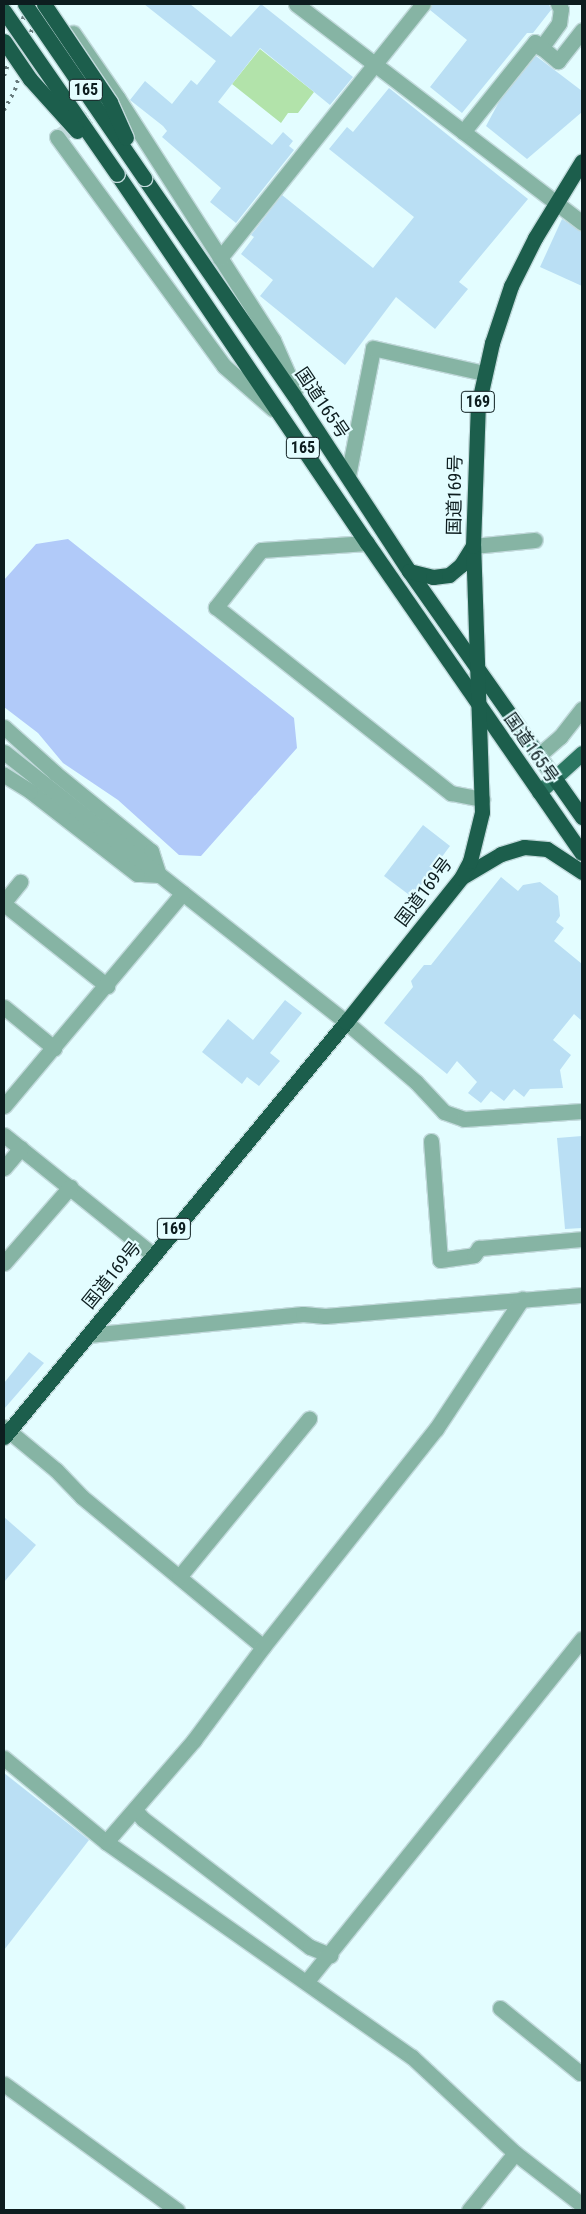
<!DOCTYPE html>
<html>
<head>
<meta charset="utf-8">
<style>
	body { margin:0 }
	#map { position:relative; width:586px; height:2214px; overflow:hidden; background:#e3fdff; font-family:"Roboto Condensed","Noto Sans JP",sans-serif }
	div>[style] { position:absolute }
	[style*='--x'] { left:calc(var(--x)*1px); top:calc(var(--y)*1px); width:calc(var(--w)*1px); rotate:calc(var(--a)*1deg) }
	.green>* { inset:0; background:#b2e3aa }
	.water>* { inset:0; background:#b1caf9 }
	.building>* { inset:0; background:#badff4 }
	.minor-tunnel>* { height:15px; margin-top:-7.5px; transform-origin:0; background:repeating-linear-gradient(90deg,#c3dbdd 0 15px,transparent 0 23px) }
	.roads { filter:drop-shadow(1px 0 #c1d9db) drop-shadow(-1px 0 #c1d9db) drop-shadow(0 1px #c1d9db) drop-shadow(0 -1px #c1d9db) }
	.minor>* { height:15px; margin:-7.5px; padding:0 7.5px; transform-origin:7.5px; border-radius:7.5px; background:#86b4a4 }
	.major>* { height:15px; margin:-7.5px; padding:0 7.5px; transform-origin:7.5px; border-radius:7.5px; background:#2c7762 }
	.highway>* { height:15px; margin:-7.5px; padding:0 7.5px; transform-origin:7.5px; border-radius:7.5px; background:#1c5e4c }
	.rail>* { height:4px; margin-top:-2px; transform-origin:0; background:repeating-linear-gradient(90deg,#677b7d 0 2.5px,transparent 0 7.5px) }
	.bridges { filter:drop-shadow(1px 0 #c1d9db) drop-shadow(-1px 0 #c1d9db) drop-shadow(0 1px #c1d9db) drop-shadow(0 -1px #c1d9db) }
	.highway-bridge>* { height:15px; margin:-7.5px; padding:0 7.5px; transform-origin:7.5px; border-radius:7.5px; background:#1c5e4c }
	span { translate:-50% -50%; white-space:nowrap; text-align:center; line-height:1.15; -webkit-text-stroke:4.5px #e3fdff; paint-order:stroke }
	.shield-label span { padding:1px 4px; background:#e3fdff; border:1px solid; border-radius:4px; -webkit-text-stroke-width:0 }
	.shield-label { font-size:16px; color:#0d1d1f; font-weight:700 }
	.street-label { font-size:18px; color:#0d1d1f }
	.frame { position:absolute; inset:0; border:5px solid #0d1d1f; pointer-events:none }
</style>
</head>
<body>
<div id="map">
	<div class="green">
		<div style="clip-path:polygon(260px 49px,314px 92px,298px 113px,288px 113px,281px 123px,232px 84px)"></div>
	</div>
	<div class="water">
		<div style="clip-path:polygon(68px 539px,294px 718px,297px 748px,201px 856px,179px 855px,118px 800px,63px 763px,38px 733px,4px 707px,4px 580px,36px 544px)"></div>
	</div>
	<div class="building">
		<div style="clip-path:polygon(144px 4px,190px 4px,231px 37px,261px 4px,353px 77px,330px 105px,260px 48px,218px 102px,272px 145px,283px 132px,293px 141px,289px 146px,294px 150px,236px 223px,210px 202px,221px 188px,162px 137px,167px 131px,163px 126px,130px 100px,145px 81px,172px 104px,191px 80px,197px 85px,216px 61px)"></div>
		<div style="clip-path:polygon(432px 4px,549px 4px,551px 10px,533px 33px,527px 33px,462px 113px,430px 87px,467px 40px,430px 10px)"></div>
		<div style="clip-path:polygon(536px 56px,582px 91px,582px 112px,527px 159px,486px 126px,500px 100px)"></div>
		<div style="clip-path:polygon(389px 88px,528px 199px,459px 282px,468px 289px,435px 329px,396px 297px,345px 365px,260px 296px,273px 280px,241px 254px,254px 237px,251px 235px,282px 195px,373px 268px,414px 217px,329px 149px,347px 127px,353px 132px)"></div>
		<div style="clip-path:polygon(562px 219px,582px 232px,582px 286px,540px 267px)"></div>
		<div style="clip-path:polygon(423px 825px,450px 846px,412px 897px,384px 876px)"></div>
		<div style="clip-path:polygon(501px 877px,518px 891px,523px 885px,540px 882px,558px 896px,560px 916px,556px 922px,564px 928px,554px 941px,582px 964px,582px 1021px,574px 1014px,553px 1040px,571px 1055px,560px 1070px,563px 1088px,530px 1089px,524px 1097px,514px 1089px,504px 1101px,491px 1091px,481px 1103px,468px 1093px,477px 1082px,457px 1061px,447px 1074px,384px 1023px,413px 987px,411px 981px,424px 965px,431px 965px)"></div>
		<div style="clip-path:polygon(285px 1000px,302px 1013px,270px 1053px,280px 1061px,259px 1086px,247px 1077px,242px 1084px,202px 1052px,228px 1019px,253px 1040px)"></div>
		<div style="clip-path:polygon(582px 1136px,582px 1228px,565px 1229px,557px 1138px)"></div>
		<div style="clip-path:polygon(29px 1352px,44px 1363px,4px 1409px,4px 1383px)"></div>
		<div style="clip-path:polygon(4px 1517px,36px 1545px,4px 1582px)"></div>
		<div style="clip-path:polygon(4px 1773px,89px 1840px,4px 1950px)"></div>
	</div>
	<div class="minor-tunnel">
		<div style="--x:57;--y:137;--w:61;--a:-32.9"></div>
	</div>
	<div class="roads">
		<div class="minor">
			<div style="--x:296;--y:4;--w:360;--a:37.4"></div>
			<div style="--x:73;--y:33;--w:78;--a:55.5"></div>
			<div style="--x:117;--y:97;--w:289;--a:57.3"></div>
			<div style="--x:273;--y:340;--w:55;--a:66.3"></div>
			<div style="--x:541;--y:48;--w:31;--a:-54"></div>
			<div style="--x:559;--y:23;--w:14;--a:-82"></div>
			<div style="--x:561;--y:9;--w:6;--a:-121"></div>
			<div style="--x:463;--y:132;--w:115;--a:-51.3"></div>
			<div style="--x:535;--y:42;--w:30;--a:40"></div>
			<div style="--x:558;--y:61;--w:39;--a:-52"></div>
			<div style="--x:57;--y:137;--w:283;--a:53.9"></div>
			<div style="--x:224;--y:366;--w:65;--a:41.3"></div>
			<div style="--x:220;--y:258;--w:325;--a:-51.4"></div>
			<div style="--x:348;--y:476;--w:130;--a:-78.9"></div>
			<div style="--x:373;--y:348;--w:114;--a:12.7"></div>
			<div style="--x:367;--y:543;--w:106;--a:176.2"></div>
			<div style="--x:261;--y:550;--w:73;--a:128.3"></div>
			<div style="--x:216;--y:607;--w:300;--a:38.4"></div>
			<div style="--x:451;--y:793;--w:32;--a:11"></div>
			<div style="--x:473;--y:546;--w:62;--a:-5.5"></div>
			<div style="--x:4;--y:727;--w:69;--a:42"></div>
			<div style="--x:55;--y:773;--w:124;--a:39.1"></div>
			<div style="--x:151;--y:851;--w:25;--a:72"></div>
			<div style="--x:159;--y:875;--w:22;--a:-177"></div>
			<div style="--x:137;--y:874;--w:135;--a:-142.2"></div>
			<div style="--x:30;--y:791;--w:31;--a:-148"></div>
			<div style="--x:4;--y:752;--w:436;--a:38.3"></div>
			<div style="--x:346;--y:1022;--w:92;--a:40.6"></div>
			<div style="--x:416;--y:1082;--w:41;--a:47"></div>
			<div style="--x:444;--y:1112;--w:21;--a:19"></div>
			<div style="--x:464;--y:1119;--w:118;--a:-3.9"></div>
			<div style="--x:539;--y:755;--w:28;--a:-41"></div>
			<div style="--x:560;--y:737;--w:36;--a:-52"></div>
			<div style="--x:4;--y:902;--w:26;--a:-51"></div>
			<div style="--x:4;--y:904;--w:132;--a:38.5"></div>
			<div style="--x:4;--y:1007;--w:65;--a:39.4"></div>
			<div style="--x:4;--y:1106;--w:278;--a:-50"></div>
			<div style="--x:4;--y:1135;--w:190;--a:38.8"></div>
			<div style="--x:431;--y:1141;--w:119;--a:85.7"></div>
			<div style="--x:440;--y:1260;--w:34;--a:-8"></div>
			<div style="--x:474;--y:1255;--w:9;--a:-54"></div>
			<div style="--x:479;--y:1248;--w:103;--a:-5"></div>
			<div style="--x:4;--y:1168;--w:26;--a:-50"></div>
			<div style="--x:4;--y:1263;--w:101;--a:-49"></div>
			<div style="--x:88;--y:1335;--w:216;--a:-5.6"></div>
			<div style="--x:303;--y:1314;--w:22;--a:5"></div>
			<div style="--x:325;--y:1316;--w:258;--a:-4.7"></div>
			<div style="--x:4;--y:1427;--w:67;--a:39.6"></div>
			<div style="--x:56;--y:1470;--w:37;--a:46"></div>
			<div style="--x:82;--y:1497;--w:235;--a:39.6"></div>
			<div style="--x:179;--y:1577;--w:205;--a:-50.6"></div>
			<div style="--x:4;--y:1758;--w:132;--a:39.5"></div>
			<div style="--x:106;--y:1842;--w:374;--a:35.1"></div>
			<div style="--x:412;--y:2057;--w:141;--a:43"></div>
			<div style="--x:515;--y:2153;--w:85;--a:37.8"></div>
			<div style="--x:136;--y:1811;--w:11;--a:49"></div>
			<div style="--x:143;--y:1819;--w:210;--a:37.5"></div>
			<div style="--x:310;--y:1947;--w:22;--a:22"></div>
			<div style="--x:106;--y:1842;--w:135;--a:-49.2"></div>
			<div style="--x:194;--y:1740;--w:116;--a:-53.4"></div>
			<div style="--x:263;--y:1647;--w:278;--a:-51.6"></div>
			<div style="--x:436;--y:1429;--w:156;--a:-56.5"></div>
			<div style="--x:307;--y:1981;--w:439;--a:-51.2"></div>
			<div style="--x:500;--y:2008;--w:103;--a:39.1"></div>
			<div style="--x:580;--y:2073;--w:3;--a:-45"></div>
			<div style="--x:4;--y:2084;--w:214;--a:36.1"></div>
			<div style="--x:469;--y:2210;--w:73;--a:-51.1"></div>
		</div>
		<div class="major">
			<div style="--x:539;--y:792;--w:58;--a:-42.2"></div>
		</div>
		<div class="highway">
			<div style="--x:117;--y:174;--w:446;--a:55.9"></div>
			<div style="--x:367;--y:543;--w:377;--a:55.3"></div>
			<div style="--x:144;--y:178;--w:277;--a:55.4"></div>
			<div style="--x:301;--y:406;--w:197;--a:56.8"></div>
			<div style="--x:409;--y:571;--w:301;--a:54.9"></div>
			<div style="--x:409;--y:571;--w:25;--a:14"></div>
			<div style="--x:433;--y:577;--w:16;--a:-7"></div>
			<div style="--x:449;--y:575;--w:16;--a:-40"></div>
			<div style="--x:461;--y:565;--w:22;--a:-58"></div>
			<div style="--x:462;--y:877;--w:45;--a:-30.5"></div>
			<div style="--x:501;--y:854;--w:24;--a:-17"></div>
			<div style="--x:524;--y:847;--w:23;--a:5"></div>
			<div style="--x:547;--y:849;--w:42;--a:33.3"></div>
			<div style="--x:4;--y:1437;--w:538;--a:-50.51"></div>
			<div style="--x:346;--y:1022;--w:184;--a:-51.4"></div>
			<div style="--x:461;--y:878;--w:19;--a:-62"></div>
			<div style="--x:470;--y:861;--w:50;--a:-76.2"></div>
			<div style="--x:482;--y:812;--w:266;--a:-91.9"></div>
			<div style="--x:473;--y:546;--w:140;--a:-88"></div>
			<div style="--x:478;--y:406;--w:65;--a:-77.5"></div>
			<div style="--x:492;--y:343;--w:60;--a:-71.6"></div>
			<div style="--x:511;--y:286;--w:54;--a:-63.4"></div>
			<div style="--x:535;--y:238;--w:90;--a:-58.6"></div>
		</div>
	</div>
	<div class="rail">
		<div style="--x:4;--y:76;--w:76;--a:-71.6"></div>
		<div style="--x:4;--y:110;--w:23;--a:-61"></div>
		<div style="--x:15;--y:90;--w:89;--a:-74.4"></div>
	</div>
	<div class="bridges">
		<div class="highway-bridge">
			<div style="--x:25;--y:4;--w:211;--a:55.6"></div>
			<div style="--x:44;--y:4;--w:118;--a:56"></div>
			<div style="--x:110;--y:102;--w:39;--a:66"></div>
			<div style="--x:4;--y:11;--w:198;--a:55.3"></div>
			<div style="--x:4;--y:41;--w:46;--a:55.6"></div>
			<div style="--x:30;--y:79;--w:70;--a:47.9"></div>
		</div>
	</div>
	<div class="shield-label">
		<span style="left:86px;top:90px">165</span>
		<span style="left:478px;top:402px">169</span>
		<span style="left:303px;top:448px">165</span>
		<span style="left:174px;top:1229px">169</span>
	</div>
	<div class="street-label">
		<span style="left:322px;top:403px;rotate:56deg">国道165号</span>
		<span style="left:455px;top:495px;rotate:-89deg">国道169号</span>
		<span style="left:531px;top:748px;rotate:55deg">国道165号</span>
		<span style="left:424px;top:892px;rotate:-53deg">国道169号</span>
		<span style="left:112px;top:1275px;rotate:-51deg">国道169号</span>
	</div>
	<div class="frame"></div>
</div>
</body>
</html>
